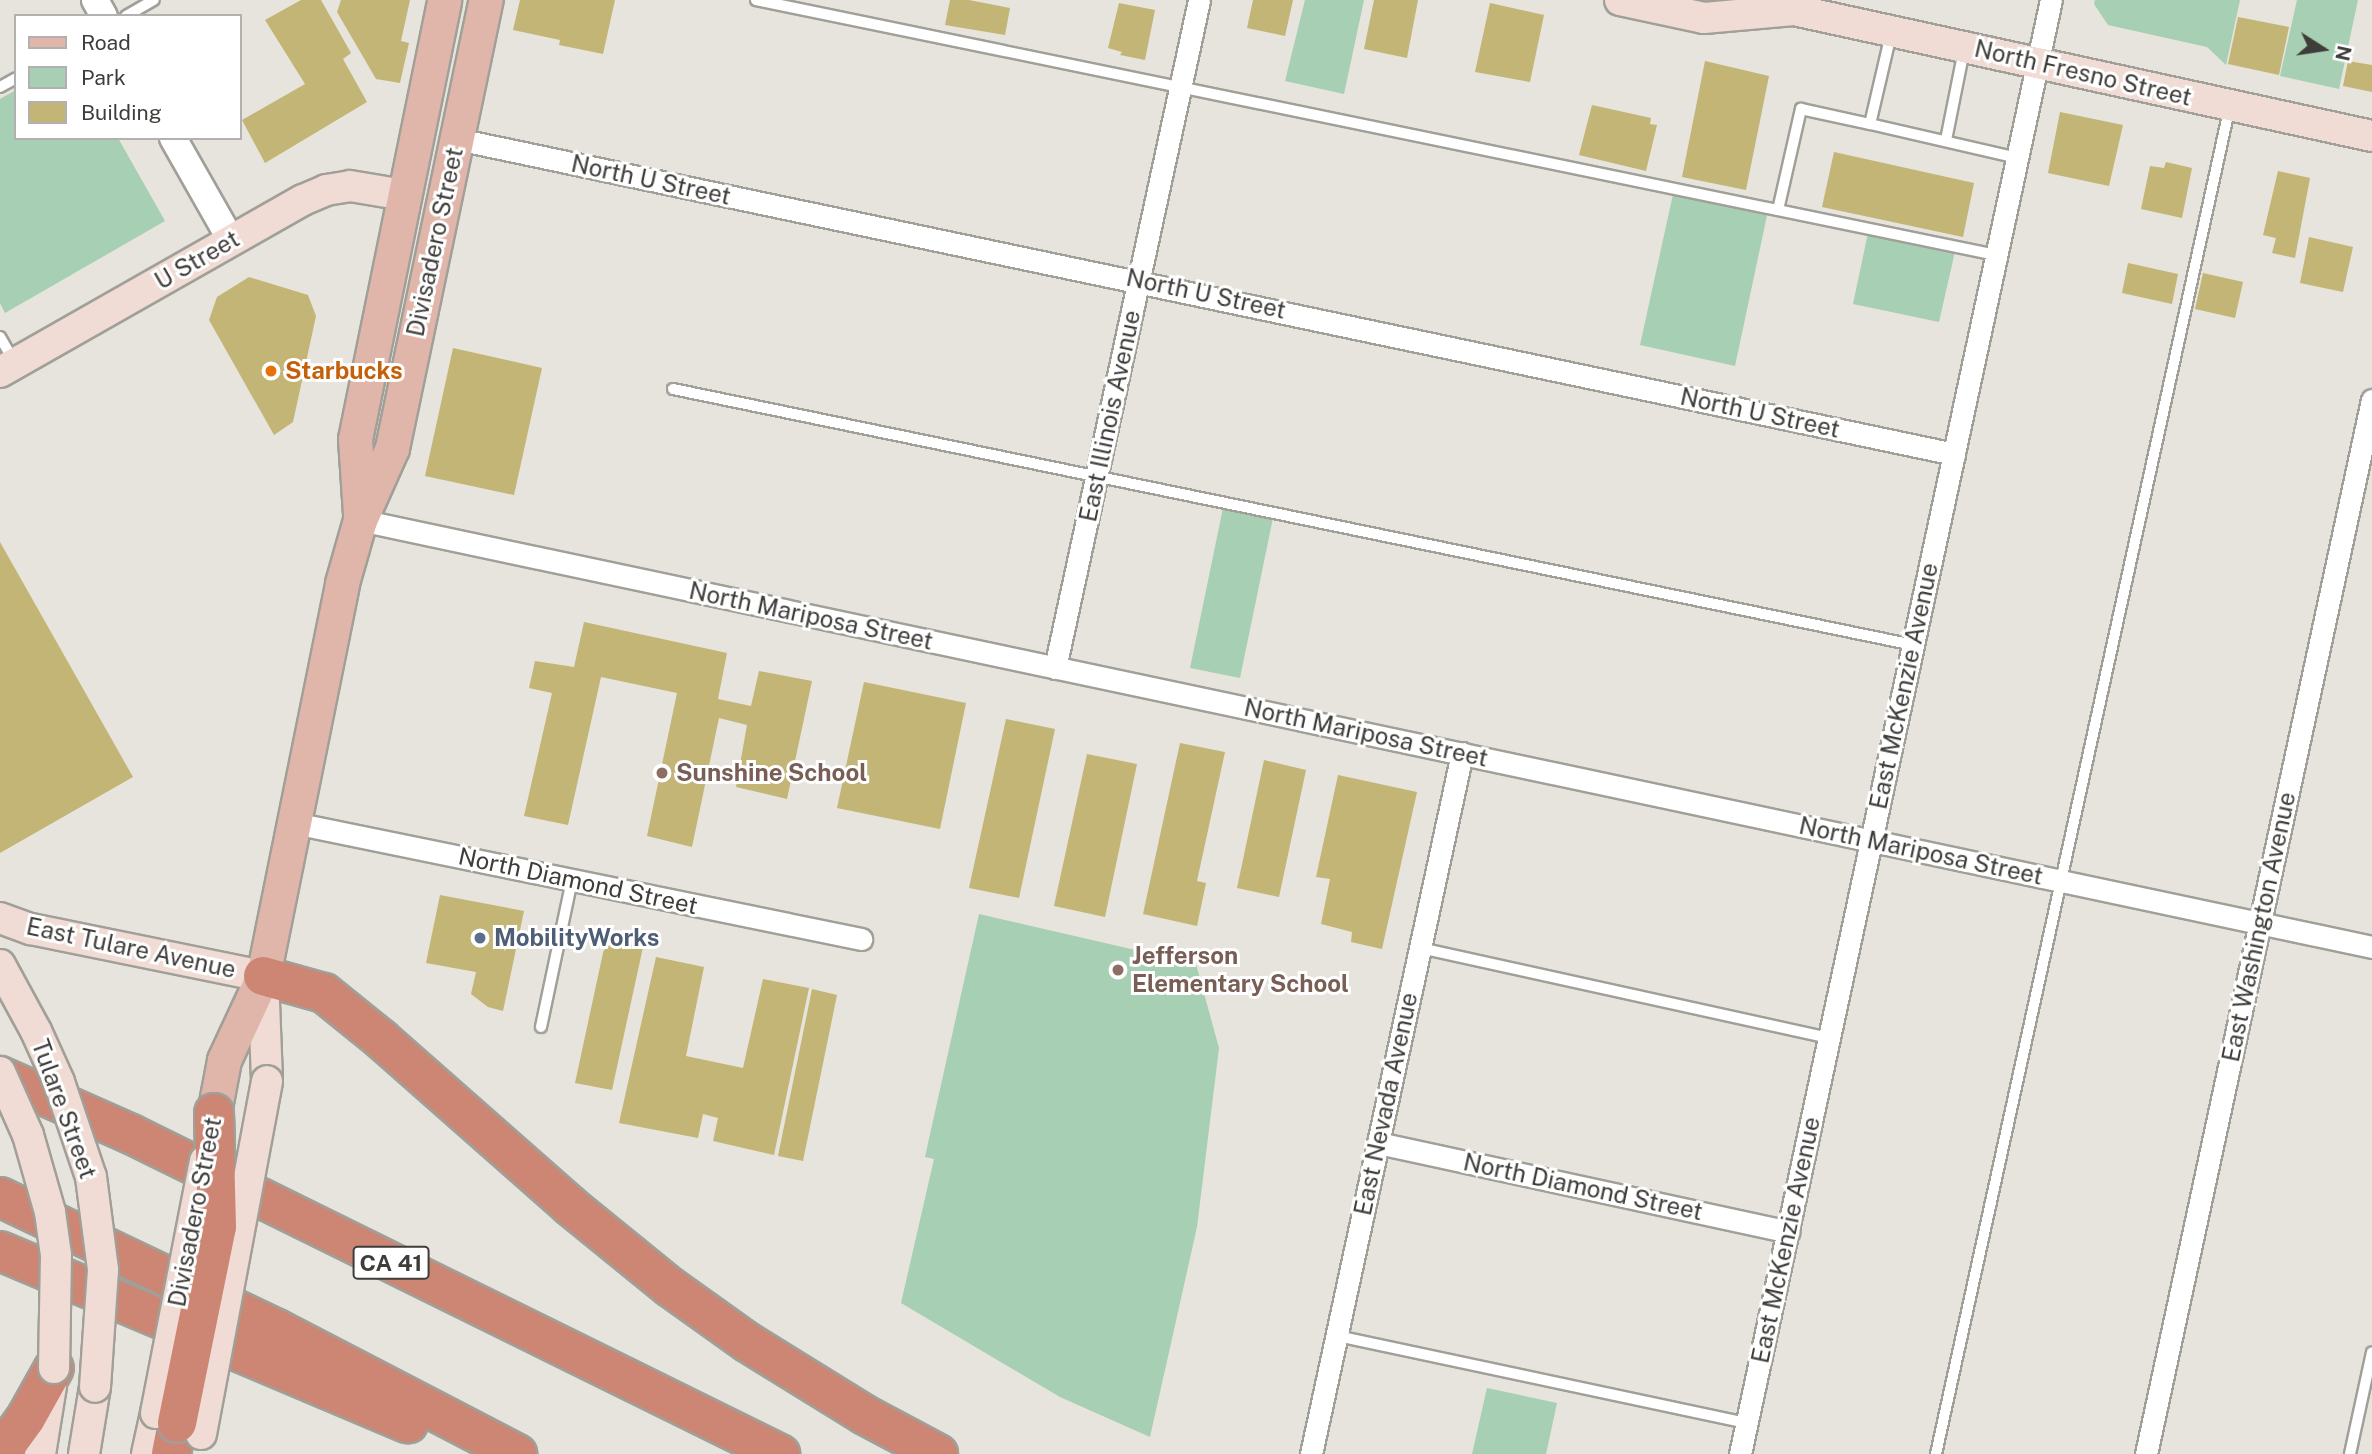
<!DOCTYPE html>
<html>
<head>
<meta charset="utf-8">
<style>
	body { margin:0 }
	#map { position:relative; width:2372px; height:1454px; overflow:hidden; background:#e6e4dc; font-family:"Public Sans",sans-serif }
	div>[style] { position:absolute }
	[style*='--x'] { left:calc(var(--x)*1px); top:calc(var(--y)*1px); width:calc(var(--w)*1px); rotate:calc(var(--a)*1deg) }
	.green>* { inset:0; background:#a7cfb3 }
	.building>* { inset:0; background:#c2b575 }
	.roads { filter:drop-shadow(2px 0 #a09f98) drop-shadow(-2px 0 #a09f98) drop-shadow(0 2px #a09f98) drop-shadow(0 -2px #a09f98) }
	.service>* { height:10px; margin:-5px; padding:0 5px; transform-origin:5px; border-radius:5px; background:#fff }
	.minor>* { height:21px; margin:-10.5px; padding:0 10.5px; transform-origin:10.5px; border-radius:10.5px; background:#fff }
	.tertiary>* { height:26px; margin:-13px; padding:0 13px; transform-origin:13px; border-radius:13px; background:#fff }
	.secondary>* { height:30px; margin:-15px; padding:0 15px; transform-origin:15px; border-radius:15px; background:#f0dbd5 }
	.primary>* { height:33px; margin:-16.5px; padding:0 16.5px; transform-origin:16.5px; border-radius:16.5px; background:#e0b6ab }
	.motorway>* { height:38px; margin:-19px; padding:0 19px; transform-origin:19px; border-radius:19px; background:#cc8673 }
	.bridges { filter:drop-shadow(2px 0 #a09f98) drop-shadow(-2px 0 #a09f98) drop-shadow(0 2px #a09f98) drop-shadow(0 -2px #a09f98) }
	.secondary-bridge>* { height:30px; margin:-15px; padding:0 15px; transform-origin:15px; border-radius:15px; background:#f0dbd5 }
	.motorway-bridge>* { height:38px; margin:-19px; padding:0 19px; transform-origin:19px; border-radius:19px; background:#cc8673 }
	.dots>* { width:19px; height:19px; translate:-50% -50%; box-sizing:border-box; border:4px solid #fff; border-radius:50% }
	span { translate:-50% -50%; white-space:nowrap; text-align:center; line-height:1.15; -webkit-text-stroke:6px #fff; paint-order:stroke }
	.shield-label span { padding:2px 5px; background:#fff; border:2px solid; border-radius:5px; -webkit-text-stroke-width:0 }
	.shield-label { font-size:23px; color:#3e3d3a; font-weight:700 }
	.street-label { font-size:24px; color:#3e3d3a }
	.food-label { font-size:24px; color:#c56008; font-weight:700 }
	.left { translate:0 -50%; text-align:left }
	.education-label { font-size:24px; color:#785e54; font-weight:700 }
	.service-label { font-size:24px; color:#4e5e75; font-weight:700 }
	.legend { position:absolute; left:14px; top:14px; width:228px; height:126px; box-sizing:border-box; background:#fff; border:2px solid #b2b1b0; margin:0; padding:9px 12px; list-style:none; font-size:21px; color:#3e3d3a }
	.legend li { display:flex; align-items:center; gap:14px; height:35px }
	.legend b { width:35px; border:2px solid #b2b1b0 }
	.north { position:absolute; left:2288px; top:14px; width:70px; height:70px; -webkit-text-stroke:5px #fff; paint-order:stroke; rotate:102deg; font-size:19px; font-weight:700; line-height:28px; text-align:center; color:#3e3d3a }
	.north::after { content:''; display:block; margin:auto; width:24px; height:32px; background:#3e3d3a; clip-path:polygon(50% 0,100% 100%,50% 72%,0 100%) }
</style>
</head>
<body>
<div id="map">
	<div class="green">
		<div style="clip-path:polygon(1305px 0,1364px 0,1344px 94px,1285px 81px)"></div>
		<div style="clip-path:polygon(2095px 0,2240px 0,2226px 65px,2207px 47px,2108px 25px,2094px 4px)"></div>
		<div style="clip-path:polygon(2297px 0,2358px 0,2339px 89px,2280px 76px)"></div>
		<div style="clip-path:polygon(16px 90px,16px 138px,118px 138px,165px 221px,5px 313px,0 303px,0 99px)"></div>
		<div style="clip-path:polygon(1675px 185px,1769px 206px,1735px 366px,1640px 345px)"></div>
		<div style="clip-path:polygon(1869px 228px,1956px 247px,1939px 322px,1853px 304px)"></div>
		<div style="clip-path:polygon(1223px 508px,1273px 518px,1240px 678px,1190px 668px)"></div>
		<div style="clip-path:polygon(979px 914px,1196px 964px,1219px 1048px,1197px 1227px,1150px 1437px,1060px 1397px,901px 1303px,934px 1159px,925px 1157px)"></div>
		<div style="clip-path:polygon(1487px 1388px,1557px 1403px,1546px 1454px,1472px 1454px)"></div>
	</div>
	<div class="building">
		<div style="clip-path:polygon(301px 0,321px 0,351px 53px,343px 59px,367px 102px,265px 163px,242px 120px,305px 84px,265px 20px)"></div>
		<div style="clip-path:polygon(341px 0,410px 0,401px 41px,409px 43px,400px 83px,376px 79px,337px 12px)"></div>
		<div style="clip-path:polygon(520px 0,615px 0,603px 54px,559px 45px,560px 40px,513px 30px)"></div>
		<div style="clip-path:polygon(950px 0,969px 0,1010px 8px,1005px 35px,945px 25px)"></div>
		<div style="clip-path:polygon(1253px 0,1293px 0,1285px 36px,1247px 28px)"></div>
		<div style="clip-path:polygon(1374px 0,1418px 0,1407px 58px,1364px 49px)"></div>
		<div style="clip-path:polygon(1119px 3px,1155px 10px,1145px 60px,1120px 55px,1122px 52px,1108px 48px)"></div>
		<div style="clip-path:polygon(1490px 3px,1544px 15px,1530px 82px,1475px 72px)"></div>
		<div style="clip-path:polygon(2238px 17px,2289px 27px,2279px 75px,2228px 64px)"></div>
		<div style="clip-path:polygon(1705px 61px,1769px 76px,1746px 190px,1682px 177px)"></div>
		<div style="clip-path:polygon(2348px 61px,2372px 65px,2372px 92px,2343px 86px)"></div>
		<div style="clip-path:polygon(1592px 105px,1651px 118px,1650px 124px,1657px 125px,1646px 171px,1579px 155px)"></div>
		<div style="clip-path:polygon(2060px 112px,2123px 125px,2109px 186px,2048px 173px)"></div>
		<div style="clip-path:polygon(1834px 152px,1974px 183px,1963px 237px,1822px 207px)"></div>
		<div style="clip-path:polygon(2166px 162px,2192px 168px,2182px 218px,2141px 209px,2150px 166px,2164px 168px)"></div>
		<div style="clip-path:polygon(2278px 171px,2310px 178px,2295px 258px,2272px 253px,2276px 238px,2263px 235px)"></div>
		<div style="clip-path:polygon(2309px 237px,2353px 247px,2343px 292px,2300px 283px)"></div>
		<div style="clip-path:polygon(2128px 263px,2178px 274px,2172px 304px,2122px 293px)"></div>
		<div style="clip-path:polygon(2203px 273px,2243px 282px,2235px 318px,2195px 309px)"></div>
		<div style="clip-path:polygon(249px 277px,308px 295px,316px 316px,293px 422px,274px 435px,209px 320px,217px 297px)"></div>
		<div style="clip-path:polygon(453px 348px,542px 368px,514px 495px,425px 476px)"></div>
		<div style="clip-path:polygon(0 542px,133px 777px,0 853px)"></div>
		<div style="clip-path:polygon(584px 622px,727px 653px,718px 699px,751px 706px,759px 671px,812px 681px,787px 799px,736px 787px,747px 725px,719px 718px,692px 847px,647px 836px,677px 693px,601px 677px,568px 825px,524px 816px,552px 693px,529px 688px,535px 661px,574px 667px)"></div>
		<div style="clip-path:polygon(864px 682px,966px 703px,940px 829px,837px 808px)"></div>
		<div style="clip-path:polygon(1006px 719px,1055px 729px,1019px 898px,969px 888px)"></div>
		<div style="clip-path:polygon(1180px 743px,1225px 752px,1197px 881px,1206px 883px,1197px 926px,1143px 914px)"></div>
		<div style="clip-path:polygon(1087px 754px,1137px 764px,1105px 917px,1054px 906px)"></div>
		<div style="clip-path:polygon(1264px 760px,1306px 770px,1279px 897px,1237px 888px)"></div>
		<div style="clip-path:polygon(1338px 775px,1417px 792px,1382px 949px,1351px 942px,1352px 932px,1321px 924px,1330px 879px,1316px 877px)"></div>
		<div style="clip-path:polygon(440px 895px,524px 911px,503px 1011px,488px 1007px,471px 994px,476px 972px,426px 963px)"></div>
		<div style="clip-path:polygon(606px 939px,643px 947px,612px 1090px,575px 1083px)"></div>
		<div style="clip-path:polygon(656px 957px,704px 967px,686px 1056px,743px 1068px,763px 979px,809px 988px,774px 1155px,713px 1141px,718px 1118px,703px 1114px,698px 1138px,619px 1123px)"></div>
		<div style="clip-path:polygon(812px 989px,837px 995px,803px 1161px,778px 1156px)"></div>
	</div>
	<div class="roads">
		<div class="service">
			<div style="--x:756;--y:0;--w:1266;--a:11.62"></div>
			<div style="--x:126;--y:16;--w:32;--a:-30"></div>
			<div style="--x:1891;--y:34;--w:92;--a:103.1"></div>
			<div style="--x:1870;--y:124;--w:151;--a:13"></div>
			<div style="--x:0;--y:87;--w:18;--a:-29"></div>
			<div style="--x:1946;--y:140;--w:92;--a:-78.7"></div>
			<div style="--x:1778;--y:210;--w:104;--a:-77.2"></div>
			<div style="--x:1801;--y:109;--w:71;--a:12.3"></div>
			<div style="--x:0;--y:337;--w:28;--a:60"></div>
			<div style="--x:673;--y:389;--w:1266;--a:11.66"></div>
			<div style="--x:1420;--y:948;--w:419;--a:12.4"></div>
			<div style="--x:541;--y:1027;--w:150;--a:-78.1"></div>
			<div style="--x:1337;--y:1336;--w:419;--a:12"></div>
			<div style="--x:1936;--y:1454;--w:1380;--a:-77.7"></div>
			<div style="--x:2350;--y:1454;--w:104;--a:-77.8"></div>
		</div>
		<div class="minor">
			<div style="--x:457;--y:139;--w:1530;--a:11.88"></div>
			<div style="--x:360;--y:520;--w:2057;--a:11.98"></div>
			<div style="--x:1055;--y:668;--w:683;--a:-77.83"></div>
			<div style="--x:294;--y:823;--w:579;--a:11.56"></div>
			<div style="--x:1378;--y:1143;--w:420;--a:12.2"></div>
			<div style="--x:1311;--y:1454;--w:717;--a:-77.84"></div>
			<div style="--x:1740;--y:1454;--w:1487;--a:-77.93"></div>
			<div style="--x:2146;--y:1454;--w:1078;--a:-77.9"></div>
		</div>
		<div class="tertiary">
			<div style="--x:95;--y:0;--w:18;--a:61"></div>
			<div style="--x:173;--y:138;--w:117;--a:60.4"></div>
		</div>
		<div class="secondary">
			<div style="--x:1620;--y:0;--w:86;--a:12.1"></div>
			<div style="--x:1704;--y:18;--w:90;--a:-5.1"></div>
			<div style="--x:1775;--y:0;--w:21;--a:28"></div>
			<div style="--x:1794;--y:10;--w:592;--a:12.3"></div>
			<div style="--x:0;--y:372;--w:348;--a:-29.6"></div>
			<div style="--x:303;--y:200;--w:25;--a:-23"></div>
			<div style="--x:326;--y:190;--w:24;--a:-9"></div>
			<div style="--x:350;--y:186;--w:55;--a:9.5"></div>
			<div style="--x:0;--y:918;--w:33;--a:20"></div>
			<div style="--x:31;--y:929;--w:237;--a:11.5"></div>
			<div style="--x:263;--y:976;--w:105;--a:87.8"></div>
			<div style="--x:40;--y:1454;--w:69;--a:-80.8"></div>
			<div style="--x:84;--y:1454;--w:68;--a:-80.7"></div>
			<div style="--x:147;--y:1454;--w:42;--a:-77.6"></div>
		</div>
		<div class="primary">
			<div style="--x:360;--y:514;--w:75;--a:-93.8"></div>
			<div style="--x:355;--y:439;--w:448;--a:-78.5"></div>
			<div style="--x:214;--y:1113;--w:54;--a:-79.3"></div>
			<div style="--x:224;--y:1060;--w:93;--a:-65.1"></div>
			<div style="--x:263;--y:976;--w:401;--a:-78.6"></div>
			<div style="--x:342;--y:583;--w:66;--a:-74.1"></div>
			<div style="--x:360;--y:520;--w:79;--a:-66"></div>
			<div style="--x:392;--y:448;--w:458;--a:-78.2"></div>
		</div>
		<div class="motorway">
			<div style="--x:263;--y:976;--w:63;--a:15.6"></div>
			<div style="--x:324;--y:993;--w:73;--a:38.9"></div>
			<div style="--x:381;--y:1039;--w:251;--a:41.4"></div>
			<div style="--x:569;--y:1205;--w:130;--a:39.1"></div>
			<div style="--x:670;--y:1287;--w:95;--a:35.5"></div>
			<div style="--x:747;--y:1342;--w:139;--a:31.7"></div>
			<div style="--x:865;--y:1415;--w:83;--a:28.1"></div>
			<div style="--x:0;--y:1076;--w:143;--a:23.9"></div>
			<div style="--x:131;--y:1134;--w:724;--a:26.25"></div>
			<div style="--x:0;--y:1197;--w:307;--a:25.5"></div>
			<div style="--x:277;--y:1329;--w:271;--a:27.5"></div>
			<div style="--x:0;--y:1251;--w:443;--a:22.9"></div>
			<div style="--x:0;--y:1454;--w:44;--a:-54.2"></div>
			<div style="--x:26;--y:1418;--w:57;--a:-60.8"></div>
			<div style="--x:171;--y:1454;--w:32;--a:-79"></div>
		</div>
	</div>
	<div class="bridges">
		<div class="secondary-bridge">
			<div style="--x:0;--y:965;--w:75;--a:61.4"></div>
			<div style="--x:36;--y:1031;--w:56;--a:65.7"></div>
			<div style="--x:59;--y:1082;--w:100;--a:71.4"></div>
			<div style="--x:91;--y:1177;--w:94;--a:82.6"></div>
			<div style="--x:103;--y:1270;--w:117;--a:93.9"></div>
			<div style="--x:0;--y:1072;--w:69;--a:66"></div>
			<div style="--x:28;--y:1135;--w:80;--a:74.1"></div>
			<div style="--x:50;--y:1212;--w:43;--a:82.1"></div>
			<div style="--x:56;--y:1255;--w:113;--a:91"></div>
			<div style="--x:156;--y:1413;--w:257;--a:-79"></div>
			<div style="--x:201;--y:1434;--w:359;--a:-79.4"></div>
		</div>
		<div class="motorway-bridge">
			<div style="--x:177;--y:1423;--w:200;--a:-78.5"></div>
			<div style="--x:217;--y:1227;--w:114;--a:-91.5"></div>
		</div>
	</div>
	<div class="dots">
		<div style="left:271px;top:371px;background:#e8710a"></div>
		<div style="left:662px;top:773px;background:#8d6e63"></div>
		<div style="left:480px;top:938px;background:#5c6f8a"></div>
		<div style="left:1118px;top:970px;background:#8d6e63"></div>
	</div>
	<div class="shield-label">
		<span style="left:391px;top:1263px">CA 41</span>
	</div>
	<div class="street-label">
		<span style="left:2083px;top:73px;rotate:13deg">North Fresno Street</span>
		<span style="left:651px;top:180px;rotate:12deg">North U Street</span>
		<span style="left:435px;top:242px;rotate:-78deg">Divisadero Street</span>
		<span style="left:197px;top:260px;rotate:-30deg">U Street</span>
		<span style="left:1206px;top:294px;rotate:12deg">North U Street</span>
		<span style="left:1760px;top:413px;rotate:12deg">North U Street</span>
		<span style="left:1110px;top:416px;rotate:-78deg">East Illinois Avenue</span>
		<span style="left:811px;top:616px;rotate:12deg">North Mariposa Street</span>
		<span style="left:1904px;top:686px;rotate:-78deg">East McKenzie Avenue</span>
		<span style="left:1366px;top:733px;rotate:12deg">North Mariposa Street</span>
		<span style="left:1921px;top:851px;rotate:12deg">North Mariposa Street</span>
		<span style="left:578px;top:881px;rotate:12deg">North Diamond Street</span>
		<span style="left:2259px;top:927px;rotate:-78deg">East Washington Avenue</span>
		<span style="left:131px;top:948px;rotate:12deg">East Tulare Avenue</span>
		<span style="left:1386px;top:1104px;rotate:-78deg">East Nevada Avenue</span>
		<span style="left:64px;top:1109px;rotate:70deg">Tulare Street</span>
		<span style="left:1583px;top:1187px;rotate:12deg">North Diamond Street</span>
		<span style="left:195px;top:1212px;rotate:-79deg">Divisadero Street</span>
		<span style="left:1786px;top:1240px;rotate:-78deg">East McKenzie Avenue</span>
	</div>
	<div class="food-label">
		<span class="left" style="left:285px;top:371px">Starbucks</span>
	</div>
	<div class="education-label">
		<span class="left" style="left:676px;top:773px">Sunshine School</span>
		<span class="left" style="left:1132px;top:970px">Jefferson<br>Elementary School</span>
	</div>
	<div class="service-label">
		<span class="left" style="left:494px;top:938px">MobilityWorks</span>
	</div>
	<ul class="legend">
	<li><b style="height:9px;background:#e0b6ab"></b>Road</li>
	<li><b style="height:19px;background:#a7cfb3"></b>Park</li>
	<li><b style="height:19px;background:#c2b575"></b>Building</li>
	</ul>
	<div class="north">N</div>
</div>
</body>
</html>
